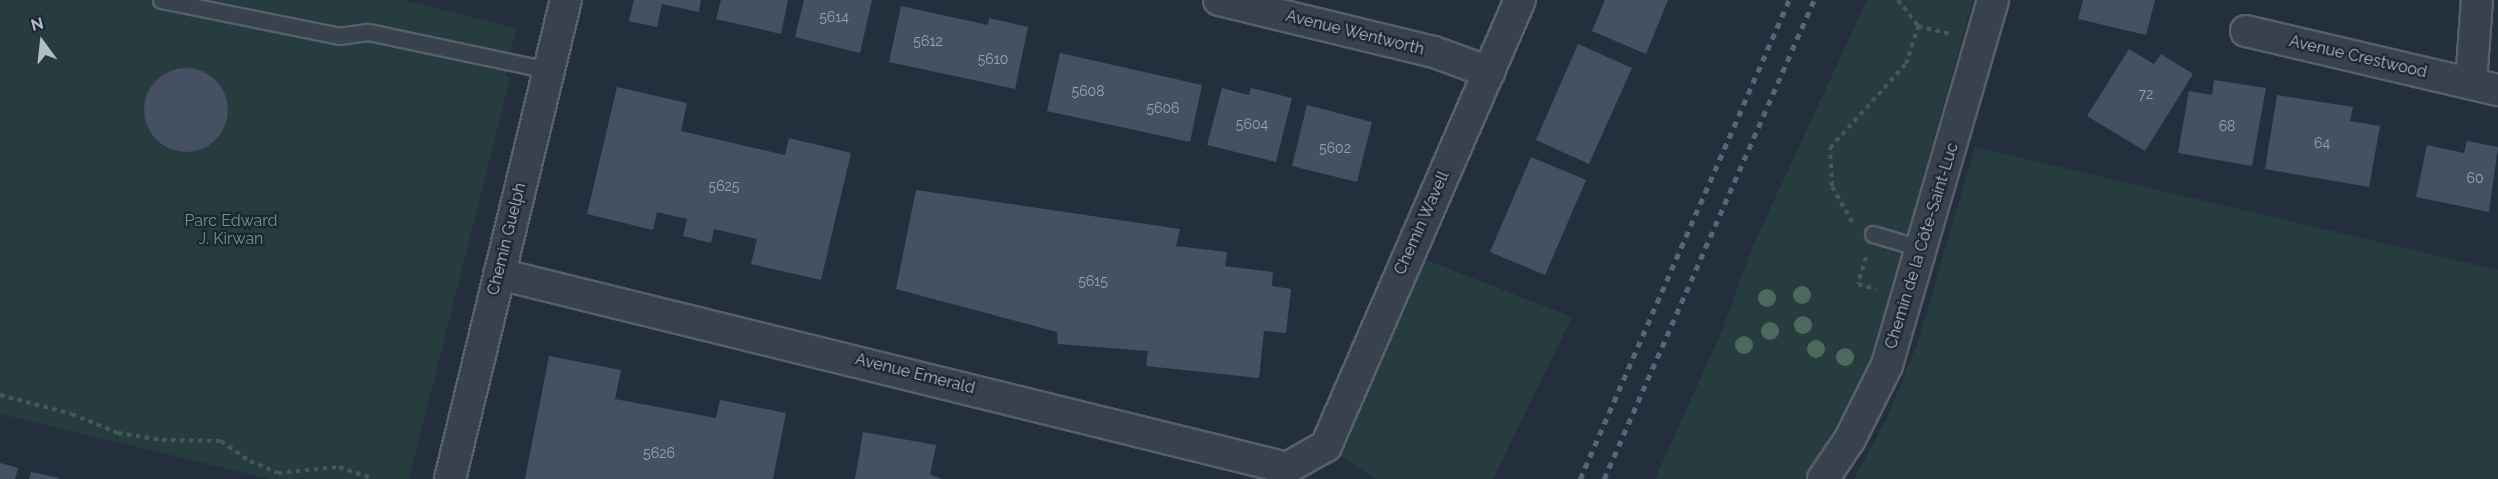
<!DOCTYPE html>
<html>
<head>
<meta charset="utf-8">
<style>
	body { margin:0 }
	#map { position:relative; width:2498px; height:479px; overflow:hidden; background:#242f3e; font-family:Raleway,sans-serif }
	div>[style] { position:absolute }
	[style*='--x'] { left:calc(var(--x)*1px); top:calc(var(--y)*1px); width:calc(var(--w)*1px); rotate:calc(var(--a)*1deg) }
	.green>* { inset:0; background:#263c3f }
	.building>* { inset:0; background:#455162 }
	.round { border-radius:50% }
	.path>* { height:4px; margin-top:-2px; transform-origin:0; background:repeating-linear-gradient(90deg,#44595c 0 4.5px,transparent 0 9px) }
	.roads { filter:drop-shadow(2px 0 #565f6c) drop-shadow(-2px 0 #565f6c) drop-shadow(0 2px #565f6c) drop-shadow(0 -2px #565f6c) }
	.service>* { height:15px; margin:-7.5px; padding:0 7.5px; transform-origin:7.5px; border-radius:7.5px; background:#38414e }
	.minor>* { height:30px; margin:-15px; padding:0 15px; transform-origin:15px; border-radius:15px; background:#38414e }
	.rail>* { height:4.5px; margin-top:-2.25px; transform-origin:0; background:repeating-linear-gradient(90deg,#5a6575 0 6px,transparent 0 12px) }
	.trees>* { width:18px; height:18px; margin:-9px; border-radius:50%; background:#4b6a5d }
	span { translate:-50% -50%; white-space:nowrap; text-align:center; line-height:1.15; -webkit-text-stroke:4.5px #1d2633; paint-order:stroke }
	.number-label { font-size:14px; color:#98a1af }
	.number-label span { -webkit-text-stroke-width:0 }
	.street-label { font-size:16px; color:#b4bcc9 }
	.park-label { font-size:16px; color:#6b9a76 }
	.north { position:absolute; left:12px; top:12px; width:60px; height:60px; -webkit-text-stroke:4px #1d2633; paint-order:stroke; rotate:345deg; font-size:16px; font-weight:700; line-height:24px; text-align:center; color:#b4bcc9 }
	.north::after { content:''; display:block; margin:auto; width:21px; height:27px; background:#b4bcc9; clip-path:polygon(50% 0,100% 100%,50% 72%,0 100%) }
</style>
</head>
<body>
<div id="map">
	<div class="green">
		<div style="clip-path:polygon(0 0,404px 0,516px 28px,505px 76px,510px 78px,409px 479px,269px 479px,0 414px)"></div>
		<div style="clip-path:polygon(1867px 0,1973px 0,1868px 372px,1804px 479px,1655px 479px,1722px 331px,1752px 248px)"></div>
		<div style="clip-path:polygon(1975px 147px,2498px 270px,2498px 479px,1854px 479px,1888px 416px,1918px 342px)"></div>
		<div style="clip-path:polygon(1409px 253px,1572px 317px,1493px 479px,1376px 479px,1326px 446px)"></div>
	</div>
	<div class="building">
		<div style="clip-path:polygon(634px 0,701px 0,699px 12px,662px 4px,657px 27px,629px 21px)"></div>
		<div style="clip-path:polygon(721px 0,788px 0,781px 34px,716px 19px)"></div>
		<div style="clip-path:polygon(804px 0,872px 0,860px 53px,795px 37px)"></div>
		<div style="clip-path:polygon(1605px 0,1668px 0,1646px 54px,1592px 31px)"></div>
		<div style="clip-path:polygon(2083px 0,2155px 0,2146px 35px,2078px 19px)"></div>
		<div style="clip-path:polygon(901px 6px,988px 25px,989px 18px,1028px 27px,1015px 89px,889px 62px)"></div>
		<div style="clip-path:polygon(1578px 44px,1632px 68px,1589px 164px,1536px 140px)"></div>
		<div style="clip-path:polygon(2129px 49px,2154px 64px,2161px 54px,2193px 74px,2145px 151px,2087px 116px)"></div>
		<div style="clip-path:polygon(1060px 53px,1202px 85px,1190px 142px,1047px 111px)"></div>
		<div class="round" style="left:144px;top:68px;width:84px;height:84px"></div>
		<div style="clip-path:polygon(2214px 80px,2266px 88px,2252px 166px,2178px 153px,2189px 91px,2212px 95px)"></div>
		<div style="clip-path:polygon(617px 87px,687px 103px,681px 131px,785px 155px,789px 138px,851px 153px,821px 280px,751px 264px,757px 239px,714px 229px,711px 243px,683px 236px,687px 219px,657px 212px,653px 230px,587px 214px)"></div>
		<div style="clip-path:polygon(1222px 88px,1249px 95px,1251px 88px,1292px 98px,1276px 162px,1207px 145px)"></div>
		<div style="clip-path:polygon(2277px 95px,2353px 107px,2350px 121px,2380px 126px,2369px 187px,2265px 169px)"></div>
		<div style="clip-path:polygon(1307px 105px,1372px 122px,1357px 182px,1292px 166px)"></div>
		<div style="clip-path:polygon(2467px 141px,2498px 147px,2489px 212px,2416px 197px,2427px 145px,2464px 153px)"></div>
		<div style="clip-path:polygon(1531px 157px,1586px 180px,1545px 275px,1490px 252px)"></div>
		<div style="clip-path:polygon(916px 190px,1180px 229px,1176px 246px,1227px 252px,1225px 266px,1273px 272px,1272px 286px,1291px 289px,1286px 333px,1264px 331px,1259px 378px,1146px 366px,1148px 351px,1058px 344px,1057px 332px,896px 289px)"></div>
		<div style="clip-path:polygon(549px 356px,621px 370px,615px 399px,716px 418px,720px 400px,786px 413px,773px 479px,525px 479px)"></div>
		<div style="clip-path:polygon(863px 432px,936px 445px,930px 475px,943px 479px,855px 479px)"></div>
		<div style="clip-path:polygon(0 463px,18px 468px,15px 479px,0 479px)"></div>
		<div style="clip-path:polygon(31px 472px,59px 478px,59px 479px,29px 479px)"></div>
	</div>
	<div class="path">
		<div style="--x:1898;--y:0;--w:33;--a:52"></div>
		<div style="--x:1918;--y:26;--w:33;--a:14"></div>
		<div style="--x:1852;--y:222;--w:41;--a:-119.1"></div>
		<div style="--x:1832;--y:186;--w:38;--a:-93"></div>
		<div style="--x:1830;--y:148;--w:113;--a:-47.9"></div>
		<div style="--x:1906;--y:64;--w:40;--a:-72"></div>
		<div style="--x:1866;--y:257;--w:28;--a:107"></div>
		<div style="--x:1858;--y:284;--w:19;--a:16"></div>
		<div style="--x:0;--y:395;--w:74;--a:14.8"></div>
		<div style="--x:72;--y:414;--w:50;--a:22.4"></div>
		<div style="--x:118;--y:433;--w:45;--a:9"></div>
		<div style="--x:162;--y:440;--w:59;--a:1"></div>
		<div style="--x:221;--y:441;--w:35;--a:35"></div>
		<div style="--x:250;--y:461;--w:30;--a:23"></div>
		<div style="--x:278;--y:473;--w:61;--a:-5.6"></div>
		<div style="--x:339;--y:467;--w:36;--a:19"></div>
	</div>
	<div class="roads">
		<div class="service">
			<div style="--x:161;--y:0;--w:182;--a:11.4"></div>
			<div style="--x:339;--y:36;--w:29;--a:-8"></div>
			<div style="--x:368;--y:32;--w:184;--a:11.9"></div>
			<div style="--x:1873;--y:234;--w:52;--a:16.7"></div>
		</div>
		<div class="minor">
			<div style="--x:1219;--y:0;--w:221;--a:13.6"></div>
			<div style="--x:1434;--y:52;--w:59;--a:20"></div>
			<div style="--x:2246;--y:31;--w:259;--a:13.2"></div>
			<div style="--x:2471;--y:83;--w:83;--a:-85.9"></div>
			<div style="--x:499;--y:274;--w:812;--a:13.83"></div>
			<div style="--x:1287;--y:468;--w:45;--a:-29.4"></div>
			<div style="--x:1326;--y:446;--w:486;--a:-66.5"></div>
			<div style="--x:450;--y:479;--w:493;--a:-76.4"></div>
			<div style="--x:1823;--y:479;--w:48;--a:-56"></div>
			<div style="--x:1850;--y:439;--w:83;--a:-63.4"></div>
			<div style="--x:1887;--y:365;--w:380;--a:-73.8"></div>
		</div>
	</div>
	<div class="rail">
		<div style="--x:1580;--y:479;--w:523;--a:-66.43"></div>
		<div style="--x:1604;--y:479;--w:523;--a:-66.33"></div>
	</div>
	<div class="trees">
		<div style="left:1802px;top:295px"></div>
		<div style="left:1767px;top:298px"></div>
		<div style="left:1803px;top:325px"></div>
		<div style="left:1770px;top:331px"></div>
		<div style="left:1744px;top:345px"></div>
		<div style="left:1816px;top:349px"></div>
		<div style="left:1845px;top:357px"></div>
	</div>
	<div class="number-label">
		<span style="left:834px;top:17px">5614</span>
		<span style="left:928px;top:41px">5612</span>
		<span style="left:993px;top:59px">5610</span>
		<span style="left:1088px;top:91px">5608</span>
		<span style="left:2146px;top:94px">72</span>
		<span style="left:1163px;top:108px">5606</span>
		<span style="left:1252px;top:124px">5604</span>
		<span style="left:2227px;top:126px">68</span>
		<span style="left:2322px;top:143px">64</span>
		<span style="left:1335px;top:148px">5602</span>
		<span style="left:2475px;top:178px">60</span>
		<span style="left:724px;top:186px">5625</span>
		<span style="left:1093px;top:281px">5615</span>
		<span style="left:659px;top:453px">5626</span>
	</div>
	<div class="street-label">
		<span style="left:1355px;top:33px;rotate:14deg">Avenue Wentworth</span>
		<span style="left:2358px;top:57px;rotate:13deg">Avenue Crestwood</span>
		<span style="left:1422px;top:223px;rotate:-66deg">Chemin Wavell</span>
		<span style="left:507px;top:239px;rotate:-76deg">Chemin Guelph</span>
		<span style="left:1922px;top:246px;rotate:-73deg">Chemin de la Côte-Saint-Luc</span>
		<span style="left:915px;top:374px;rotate:14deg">Avenue Emerald</span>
	</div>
	<div class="park-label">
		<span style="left:231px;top:230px">Parc Edward<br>J. Kirwan</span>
	</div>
	<div class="north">N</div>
</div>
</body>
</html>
